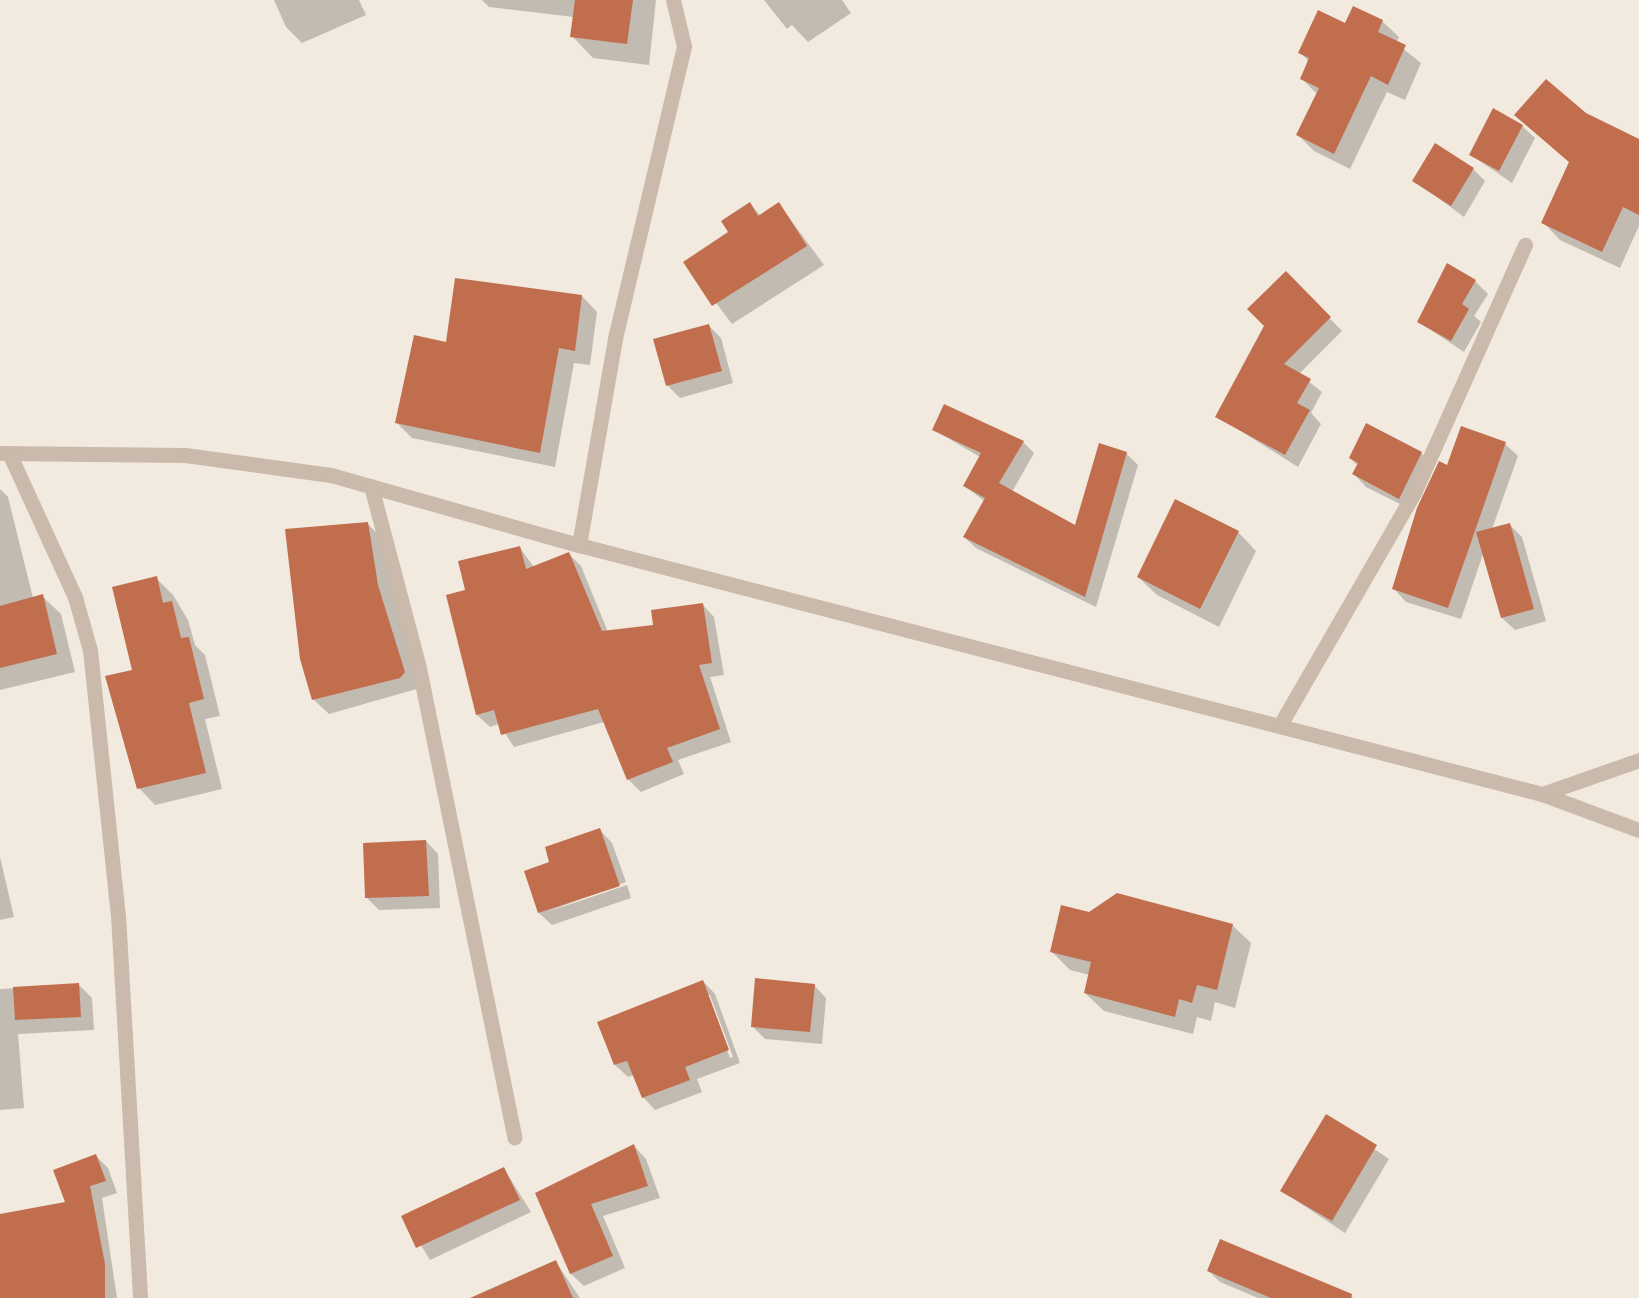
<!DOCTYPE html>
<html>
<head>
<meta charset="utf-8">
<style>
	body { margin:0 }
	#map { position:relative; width:1639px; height:1298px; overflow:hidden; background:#f2eadf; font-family:"Fira Sans",sans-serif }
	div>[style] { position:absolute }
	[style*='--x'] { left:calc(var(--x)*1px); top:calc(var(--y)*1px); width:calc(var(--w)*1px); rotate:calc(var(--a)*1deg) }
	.shadow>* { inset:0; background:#0003 }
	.building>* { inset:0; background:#c16e4e }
	.street>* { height:15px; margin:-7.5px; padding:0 7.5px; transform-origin:7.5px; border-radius:7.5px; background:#cabaab }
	span { translate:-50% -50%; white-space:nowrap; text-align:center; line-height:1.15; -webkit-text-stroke:4.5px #faf4ec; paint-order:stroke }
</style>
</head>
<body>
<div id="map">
	<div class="shadow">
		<div style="clip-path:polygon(274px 0,359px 0,366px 15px,302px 43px,286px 27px)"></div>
		<div style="clip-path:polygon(482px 0,656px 0,649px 65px,593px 58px,572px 36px,574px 17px,489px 7px)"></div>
		<div style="clip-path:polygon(764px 0,842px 0,851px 13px,808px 42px,792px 25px,787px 29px)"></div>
		<div style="clip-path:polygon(1382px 21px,1399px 37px,1396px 43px,1421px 63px,1405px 100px,1387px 92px,1350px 169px,1314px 151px,1297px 134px,1317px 94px,1302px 79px,1309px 62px,1300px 52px,1346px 25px)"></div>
		<div style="clip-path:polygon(1516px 115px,1585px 115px,1639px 140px,1639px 226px,1620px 268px,1560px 240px,1543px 222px,1570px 163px)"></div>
		<div style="clip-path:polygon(1522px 126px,1535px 138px,1512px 183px,1471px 155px)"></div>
		<div style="clip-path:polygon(1473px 169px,1485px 181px,1464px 217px,1414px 180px)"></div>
		<div style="clip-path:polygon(750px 204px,761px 216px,779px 204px,824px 265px,732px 324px,685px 262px,730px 233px)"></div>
		<div style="clip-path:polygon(1286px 273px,1342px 331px,1299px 374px,1322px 392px,1311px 413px,1321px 424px,1298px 467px,1217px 416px,1266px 326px)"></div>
		<div style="clip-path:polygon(1475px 281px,1488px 294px,1474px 316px,1481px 322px,1464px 352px,1419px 322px)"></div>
		<div style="clip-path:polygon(582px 296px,597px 312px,590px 365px,574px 363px,555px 467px,412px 438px,397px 423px)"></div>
		<div style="clip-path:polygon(709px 326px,721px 338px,733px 383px,680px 398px,667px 385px)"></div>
		<div style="clip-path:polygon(934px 430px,1023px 442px,1034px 453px,1012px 492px,1076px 528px,1126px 453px,1138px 465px,1096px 607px,976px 548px,964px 537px,984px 501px,965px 486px,980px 457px)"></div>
		<div style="clip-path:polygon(1505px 444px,1518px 456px,1492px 529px,1509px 524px,1522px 537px,1546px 621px,1515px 630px,1502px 618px,1483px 554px,1461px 619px,1406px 602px,1394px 589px,1448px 467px)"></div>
		<div style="clip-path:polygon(1421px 453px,1433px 465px,1412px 510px,1366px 487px,1354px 474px,1358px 466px,1350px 458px)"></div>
		<div style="clip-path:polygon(0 489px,8px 497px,33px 598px,42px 596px,61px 614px,75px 672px,0 690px)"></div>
		<div style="clip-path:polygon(368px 524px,383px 540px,420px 688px,329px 714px,313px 699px)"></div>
		<div style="clip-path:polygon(1238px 532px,1256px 551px,1219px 627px,1157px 595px,1138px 577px)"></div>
		<div style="clip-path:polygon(520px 548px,534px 567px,569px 554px,581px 566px,608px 632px,655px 627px,702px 604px,714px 617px,724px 675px,710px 677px,731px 742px,678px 760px,684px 774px,641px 792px,628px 779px,604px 722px,514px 747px,499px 724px,490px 727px,477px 715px,448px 596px,467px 592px)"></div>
		<div style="clip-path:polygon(156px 578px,173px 595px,188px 620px,195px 645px,205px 655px,220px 716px,205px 719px,222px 789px,155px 805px,139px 788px,134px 671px)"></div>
		<div style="clip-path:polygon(600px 830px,612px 843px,626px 882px,544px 913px,627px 885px,631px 898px,552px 925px,539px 913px,526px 872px,551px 863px)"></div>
		<div style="clip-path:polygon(426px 841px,438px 854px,440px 908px,379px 910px,367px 898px)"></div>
		<div style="clip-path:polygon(0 857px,14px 917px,0 920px)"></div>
		<div style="clip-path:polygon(1089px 913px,1232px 925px,1251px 943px,1235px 1008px,1215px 1002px,1211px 1021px,1197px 1017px,1193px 1034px,1104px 1011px,1085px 993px,1090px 975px,1070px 970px,1051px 951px)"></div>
		<div style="clip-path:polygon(evenodd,703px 981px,715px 994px,740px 1063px,697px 1079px,702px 1092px,655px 1110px,643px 1097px,634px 1075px,628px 1077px,615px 1065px,703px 981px,707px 995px,710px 995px,733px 1057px,730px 1058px,707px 995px)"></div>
		<div style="clip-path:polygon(79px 985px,92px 998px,94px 1030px,18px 1034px,24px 1108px,0 1110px,0 989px)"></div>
		<div style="clip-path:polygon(814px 985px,826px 998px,822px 1044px,765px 1039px,752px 1026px)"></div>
		<div style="clip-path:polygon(1326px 1116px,1389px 1159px,1345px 1233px,1282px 1191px)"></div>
		<div style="clip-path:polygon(634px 1146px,646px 1159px,660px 1198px,603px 1216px,625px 1268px,584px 1286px,571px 1274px,537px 1194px)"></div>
		<div style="clip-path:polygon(96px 1156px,108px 1168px,117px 1193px,102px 1198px,117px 1298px,0 1298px,0 1247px,67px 1203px)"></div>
		<div style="clip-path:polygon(504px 1169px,531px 1212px,430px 1260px,403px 1216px)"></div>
		<div style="clip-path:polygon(556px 1262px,580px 1298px,474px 1298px)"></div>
		<div style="clip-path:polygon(1209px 1271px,1351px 1295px,1353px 1298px,1258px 1298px,1220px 1282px)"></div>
	</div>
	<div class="building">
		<div style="clip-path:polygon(575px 0,633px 0,627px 44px,570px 37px)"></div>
		<div style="clip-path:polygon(1353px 6px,1383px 20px,1378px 32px,1406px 45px,1388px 85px,1371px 76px,1334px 154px,1296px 135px,1319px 88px,1300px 79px,1309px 58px,1298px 53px,1318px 10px,1345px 23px)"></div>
		<div style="clip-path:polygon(1546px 79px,1586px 113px,1639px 139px,1639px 215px,1623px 207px,1602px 252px,1541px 223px,1569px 162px,1514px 115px)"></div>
		<div style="clip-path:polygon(1493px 108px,1523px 125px,1499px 171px,1469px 155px)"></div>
		<div style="clip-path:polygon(1435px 143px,1474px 168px,1451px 206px,1412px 181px)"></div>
		<div style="clip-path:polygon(750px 202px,758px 216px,779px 202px,807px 246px,712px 306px,683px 262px,728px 232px,721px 221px)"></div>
		<div style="clip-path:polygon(1447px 263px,1476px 280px,1462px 304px,1469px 309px,1451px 341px,1417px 322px)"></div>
		<div style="clip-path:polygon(1286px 271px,1331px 317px,1284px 364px,1311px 379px,1297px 403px,1310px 410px,1285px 455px,1215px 417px,1264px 326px,1247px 309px)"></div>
		<div style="clip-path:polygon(455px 278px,582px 295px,575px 351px,559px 348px,540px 453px,395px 423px,414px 335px,446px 342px)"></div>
		<div style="clip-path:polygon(709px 324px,722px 371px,666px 386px,653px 339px)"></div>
		<div style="clip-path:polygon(944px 404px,1024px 441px,999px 483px,1075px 525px,1099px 443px,1127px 452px,1085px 597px,963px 537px,985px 498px,963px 486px,981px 453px,932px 430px)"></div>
		<div style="clip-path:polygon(1366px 423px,1422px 452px,1399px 499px,1352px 474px,1358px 463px,1349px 458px)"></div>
		<div style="clip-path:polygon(1461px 426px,1506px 442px,1448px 608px,1392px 589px,1417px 508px,1439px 461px,1447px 465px)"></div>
		<div style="clip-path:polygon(1175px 499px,1239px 531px,1200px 609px,1137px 577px)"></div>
		<div style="clip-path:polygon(368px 522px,378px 585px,405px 672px,400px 678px,312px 700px,300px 659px,285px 529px)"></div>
		<div style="clip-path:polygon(1510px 523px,1534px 609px,1501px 618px,1476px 532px)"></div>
		<div style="clip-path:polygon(520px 546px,526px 569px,569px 552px,602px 631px,653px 625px,651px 610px,703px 603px,712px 663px,699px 665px,720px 729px,667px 748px,673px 762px,627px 780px,598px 709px,501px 735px,494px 710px,476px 715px,446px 595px,465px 590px,458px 561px)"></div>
		<div style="clip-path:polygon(157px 576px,163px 603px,172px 601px,181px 638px,189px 637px,204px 699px,189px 703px,206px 773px,137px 789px,105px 676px,132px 670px,112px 587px)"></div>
		<div style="clip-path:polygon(43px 594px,57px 654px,0 668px,0 606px)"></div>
		<div style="clip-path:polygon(600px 828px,620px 886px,538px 913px,524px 871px,549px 862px,545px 847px)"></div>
		<div style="clip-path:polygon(426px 840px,429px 896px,365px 898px,363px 843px)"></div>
		<div style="clip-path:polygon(1117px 893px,1233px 924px,1217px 990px,1197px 985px,1192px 1003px,1179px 999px,1175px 1017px,1084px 993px,1091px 962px,1050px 952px,1061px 905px,1089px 912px)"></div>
		<div style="clip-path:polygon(755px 978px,815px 984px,810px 1032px,751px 1027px)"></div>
		<div style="clip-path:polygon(703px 980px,729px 1050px,685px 1067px,690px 1080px,642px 1098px,627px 1061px,614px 1065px,597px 1022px)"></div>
		<div style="clip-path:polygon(79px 983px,81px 1017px,15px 1020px,13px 987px)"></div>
		<div style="clip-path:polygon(1326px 1114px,1377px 1145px,1332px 1221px,1280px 1191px)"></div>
		<div style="clip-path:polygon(634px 1144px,648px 1186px,591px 1204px,613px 1256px,570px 1274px,535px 1193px)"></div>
		<div style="clip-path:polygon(96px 1154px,106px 1181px,90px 1186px,105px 1264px,105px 1298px,0 1298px,0 1214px,65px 1202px,53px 1170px)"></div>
		<div style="clip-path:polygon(504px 1167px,520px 1200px,416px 1248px,401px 1216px)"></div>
		<div style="clip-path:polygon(1220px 1239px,1352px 1294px,1351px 1298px,1271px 1298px,1207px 1271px)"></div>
		<div style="clip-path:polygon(556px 1260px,573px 1298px,470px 1298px)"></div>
	</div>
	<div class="street">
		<div style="--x:0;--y:453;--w:185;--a:0.6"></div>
		<div style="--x:185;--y:455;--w:147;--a:7.8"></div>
		<div style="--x:331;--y:475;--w:258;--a:15.8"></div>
		<div style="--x:579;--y:545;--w:995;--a:14.5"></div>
		<div style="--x:1542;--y:794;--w:103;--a:20.4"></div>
		<div style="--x:9;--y:453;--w:158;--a:65.4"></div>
		<div style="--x:75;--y:597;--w:55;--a:74.2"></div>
		<div style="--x:90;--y:650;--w:266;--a:84"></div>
		<div style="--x:118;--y:915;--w:384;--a:86.7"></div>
		<div style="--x:371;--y:486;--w:188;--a:75.2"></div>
		<div style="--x:419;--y:668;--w:479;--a:78.5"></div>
		<div style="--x:579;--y:545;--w:214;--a:-80.1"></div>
		<div style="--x:616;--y:334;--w:296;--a:-76.7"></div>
		<div style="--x:684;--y:46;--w:47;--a:-103.4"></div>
		<div style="--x:1280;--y:725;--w:268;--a:-60"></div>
		<div style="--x:1414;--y:493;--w:272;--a:-65.9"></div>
		<div style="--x:1542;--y:794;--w:103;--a:-19.3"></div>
	</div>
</div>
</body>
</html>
